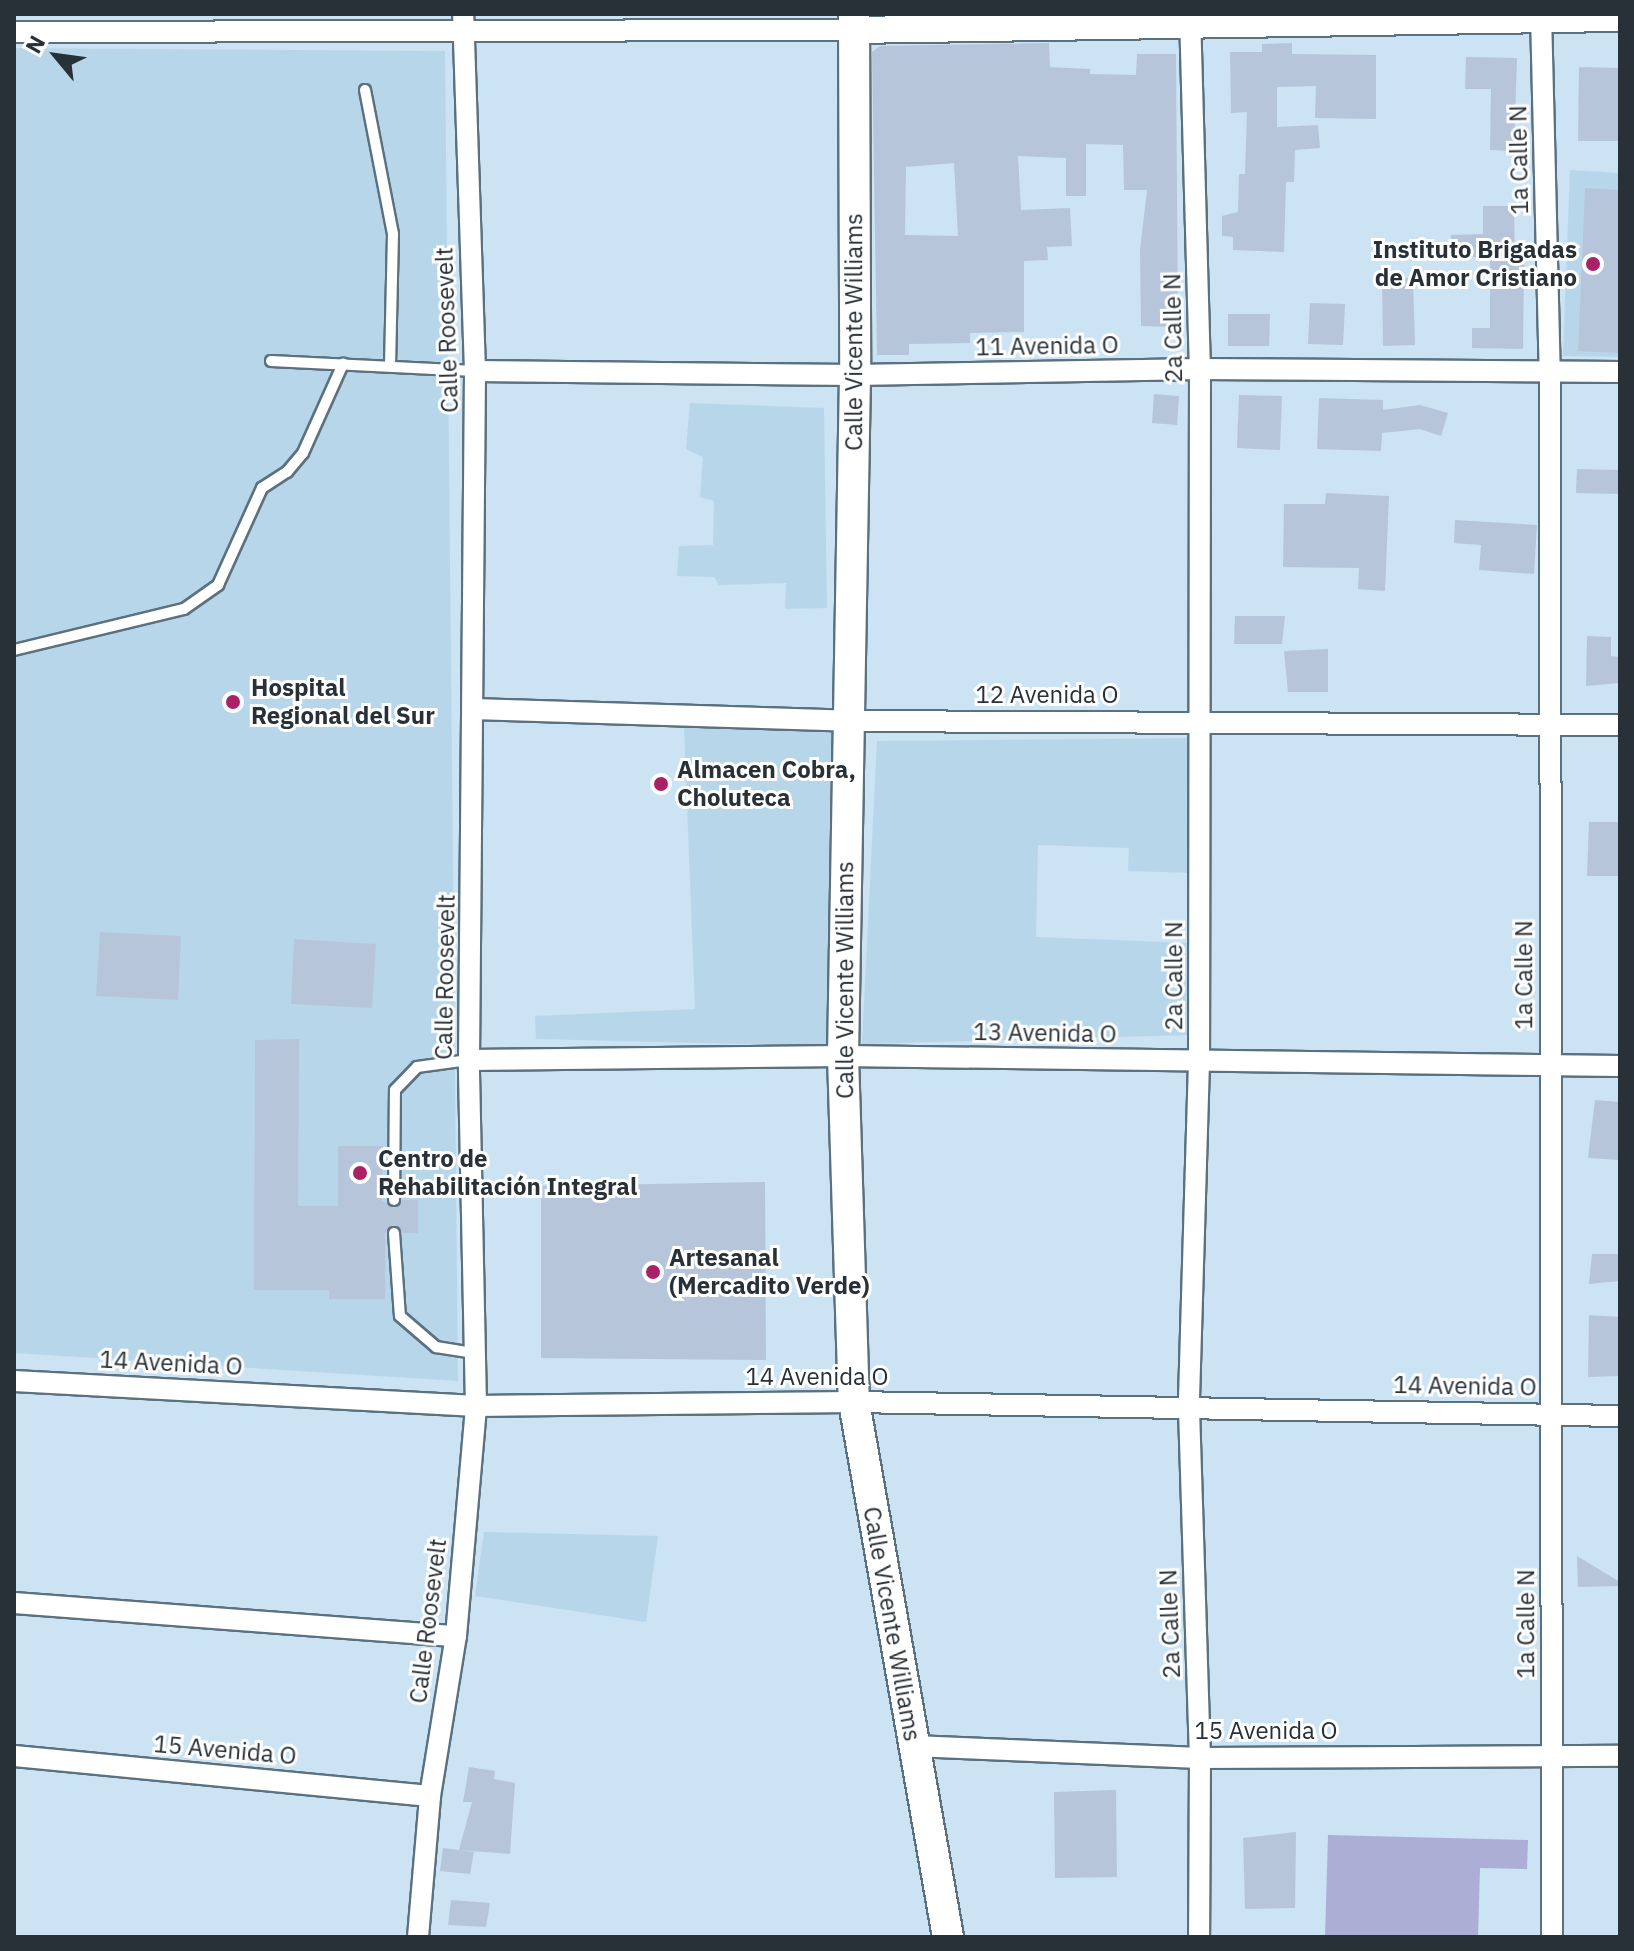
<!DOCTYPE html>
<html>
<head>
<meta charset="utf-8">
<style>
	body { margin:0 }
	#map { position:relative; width:1634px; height:1951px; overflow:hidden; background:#cbe3f3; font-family:"IBM Plex Sans",sans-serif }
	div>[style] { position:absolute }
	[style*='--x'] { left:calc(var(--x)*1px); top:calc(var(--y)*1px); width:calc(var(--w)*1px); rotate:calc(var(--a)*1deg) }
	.built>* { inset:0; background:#b8d6ea }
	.green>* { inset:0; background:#adaed5 }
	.building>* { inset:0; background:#b7c5da }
	.roads { filter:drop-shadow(2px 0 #5c717f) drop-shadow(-2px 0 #5c717f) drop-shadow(0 2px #5c717f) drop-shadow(0 -2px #5c717f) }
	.service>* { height:10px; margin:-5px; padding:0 5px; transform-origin:5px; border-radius:5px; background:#fff }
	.minor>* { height:20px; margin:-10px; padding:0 10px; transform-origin:10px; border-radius:10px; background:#fff }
	.tertiary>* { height:26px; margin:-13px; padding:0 13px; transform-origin:13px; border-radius:13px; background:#fff }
	.secondary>* { height:30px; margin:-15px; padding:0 15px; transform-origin:15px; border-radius:15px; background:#fff }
	.dots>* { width:22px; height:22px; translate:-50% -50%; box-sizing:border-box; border:4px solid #fff; border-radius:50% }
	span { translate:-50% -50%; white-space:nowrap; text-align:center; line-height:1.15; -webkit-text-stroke:6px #fff; paint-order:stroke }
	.street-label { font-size:24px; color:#283137 }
	.poi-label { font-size:24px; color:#283137; font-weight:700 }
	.right { translate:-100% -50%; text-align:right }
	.left { translate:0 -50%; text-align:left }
	.frame { position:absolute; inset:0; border:16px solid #283137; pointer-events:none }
	.north { position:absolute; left:16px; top:16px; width:80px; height:80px; -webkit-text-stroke:6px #fff; paint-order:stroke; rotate:299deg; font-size:22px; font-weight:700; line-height:32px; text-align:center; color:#283137 }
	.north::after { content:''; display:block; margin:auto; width:28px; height:36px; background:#283137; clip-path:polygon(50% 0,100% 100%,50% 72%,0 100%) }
</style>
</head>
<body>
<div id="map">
	<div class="built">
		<div style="clip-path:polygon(14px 48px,445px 51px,458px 1381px,14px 1353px)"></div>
		<div style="clip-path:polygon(1570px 170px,1620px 173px,1620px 357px,1563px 356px)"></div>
		<div style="clip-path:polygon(690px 403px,824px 408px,827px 608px,785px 609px,786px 583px,719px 585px,714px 577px,677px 576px,679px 546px,713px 545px,714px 501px,700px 497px,703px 457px,686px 449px)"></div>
		<div style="clip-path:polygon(684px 727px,835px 732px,830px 1046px,536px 1039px,535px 1016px,695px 1009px)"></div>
		<div style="clip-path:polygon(1193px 738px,1194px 873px,1128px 871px,1129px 848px,1038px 845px,1036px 937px,1192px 943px,1192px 1035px,862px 1044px,877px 741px)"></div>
		<div style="clip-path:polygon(484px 1532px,658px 1536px,646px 1622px,475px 1596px)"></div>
	</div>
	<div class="green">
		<div style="clip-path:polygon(1328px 1835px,1528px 1840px,1527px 1869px,1480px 1868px,1478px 1937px,1325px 1937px)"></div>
	</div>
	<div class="building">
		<div style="clip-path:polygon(evenodd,1049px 43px,1050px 67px,1090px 69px,1090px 74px,1136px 75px,1137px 54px,1176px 54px,1178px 327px,1141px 326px,1140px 250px,1147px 190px,1124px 190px,1123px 145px,1086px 144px,1086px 196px,1066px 196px,1066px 158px,1018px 156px,1021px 210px,1070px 208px,1072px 246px,1047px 247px,1048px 260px,1024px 261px,1024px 332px,970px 333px,970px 343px,909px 344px,909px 355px,877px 355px,872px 52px,880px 46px,1049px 43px,954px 163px,958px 236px,905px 235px,906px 167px,954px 163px)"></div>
		<div style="clip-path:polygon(1292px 43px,1292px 54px,1376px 55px,1376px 119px,1315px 118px,1316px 86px,1277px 87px,1277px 127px,1318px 125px,1320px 148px,1295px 150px,1294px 182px,1286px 182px,1284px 252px,1233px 250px,1233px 237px,1222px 236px,1222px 216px,1238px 212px,1239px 174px,1245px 174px,1247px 112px,1231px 113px,1230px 52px,1262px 52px,1262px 44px)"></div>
		<div style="clip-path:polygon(1466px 57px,1517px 58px,1514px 151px,1490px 150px,1491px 89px,1465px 89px)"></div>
		<div style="clip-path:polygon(1579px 67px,1620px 68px,1620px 141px,1578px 141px)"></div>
		<div style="clip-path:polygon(1585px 188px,1620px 190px,1620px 353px,1578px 351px)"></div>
		<div style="clip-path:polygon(1483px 206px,1514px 206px,1515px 262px,1524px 263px,1523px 349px,1472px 348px,1472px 328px,1490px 328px,1490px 257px,1450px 257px,1451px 235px,1483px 234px)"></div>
		<div style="clip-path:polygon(1413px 278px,1415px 345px,1383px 346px,1382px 279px)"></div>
		<div style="clip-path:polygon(1310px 303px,1345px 304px,1343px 345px,1308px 344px)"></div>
		<div style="clip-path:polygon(1228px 314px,1270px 314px,1269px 346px,1228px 346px)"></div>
		<div style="clip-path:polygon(1154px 394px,1179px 396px,1177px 425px,1152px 423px)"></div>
		<div style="clip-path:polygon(1239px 395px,1282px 396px,1280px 450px,1237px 448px)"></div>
		<div style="clip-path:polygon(1319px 398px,1383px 400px,1383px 410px,1420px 405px,1448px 413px,1441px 436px,1420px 429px,1382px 433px,1381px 451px,1317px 449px)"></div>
		<div style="clip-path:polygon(1577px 469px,1620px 470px,1620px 494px,1576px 493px)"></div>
		<div style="clip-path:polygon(1326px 493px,1389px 496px,1385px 591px,1358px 589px,1359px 568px,1283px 567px,1284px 504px,1325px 504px)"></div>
		<div style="clip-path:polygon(1455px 520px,1537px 525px,1534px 574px,1479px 570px,1481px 545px,1454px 543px)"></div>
		<div style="clip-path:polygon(1235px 616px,1285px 616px,1282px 644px,1234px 644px)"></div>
		<div style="clip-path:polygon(1587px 636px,1611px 637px,1611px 656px,1620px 657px,1620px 683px,1586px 686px)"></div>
		<div style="clip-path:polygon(1328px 649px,1328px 692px,1288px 692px,1284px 651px)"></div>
		<div style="clip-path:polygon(1589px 822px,1620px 822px,1620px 876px,1587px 876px)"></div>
		<div style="clip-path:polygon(100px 932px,181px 936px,178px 1000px,96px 996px)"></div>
		<div style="clip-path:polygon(294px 939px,376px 944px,372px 1008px,291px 1004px)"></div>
		<div style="clip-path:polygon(299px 1039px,298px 1206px,338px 1206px,338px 1146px,383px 1146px,382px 1201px,395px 1208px,402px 1200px,418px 1200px,418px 1233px,402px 1233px,394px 1225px,385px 1233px,385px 1299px,329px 1299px,329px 1290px,254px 1290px,255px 1040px)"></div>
		<div style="clip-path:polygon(1595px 1100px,1620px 1102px,1620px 1160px,1588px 1158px)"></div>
		<div style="clip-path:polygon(765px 1182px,766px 1360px,541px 1358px,541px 1186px)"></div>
		<div style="clip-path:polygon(1592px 1254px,1620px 1254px,1620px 1281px,1589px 1284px)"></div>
		<div style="clip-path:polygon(1589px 1315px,1620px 1317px,1620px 1376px,1588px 1377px)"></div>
		<div style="clip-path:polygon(1577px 1556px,1620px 1582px,1620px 1586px,1578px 1587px)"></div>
		<div style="clip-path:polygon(469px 1767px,495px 1771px,494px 1779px,515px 1783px,510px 1854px,459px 1850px,472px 1802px,463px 1802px)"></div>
		<div style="clip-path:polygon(1116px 1790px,1117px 1877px,1055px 1878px,1054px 1792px)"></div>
		<div style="clip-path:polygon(1296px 1832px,1295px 1908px,1245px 1909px,1243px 1838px)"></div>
		<div style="clip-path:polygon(443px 1848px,474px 1852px,470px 1874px,440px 1871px)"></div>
		<div style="clip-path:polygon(451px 1900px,490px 1903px,486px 1927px,448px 1925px)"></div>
	</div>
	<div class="roads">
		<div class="service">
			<div style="--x:365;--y:90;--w:147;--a:79"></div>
			<div style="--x:393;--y:234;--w:131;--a:91.3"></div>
			<div style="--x:271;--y:361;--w:204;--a:2.8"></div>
			<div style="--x:14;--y:650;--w:175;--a:-13.6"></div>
			<div style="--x:184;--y:609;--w:42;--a:-35.2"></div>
			<div style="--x:218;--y:585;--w:107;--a:-65.6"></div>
			<div style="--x:262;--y:488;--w:30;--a:-33"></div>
			<div style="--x:287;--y:472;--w:25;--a:-50"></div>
			<div style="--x:303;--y:453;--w:98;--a:-65.8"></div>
			<div style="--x:394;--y:1200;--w:110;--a:-89.5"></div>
			<div style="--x:395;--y:1090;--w:32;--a:-46"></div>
			<div style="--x:417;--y:1067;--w:52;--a:-7.7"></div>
			<div style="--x:394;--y:1233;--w:83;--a:85.9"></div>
			<div style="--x:400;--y:1316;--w:48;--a:40.7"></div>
			<div style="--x:436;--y:1347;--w:39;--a:9"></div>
		</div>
		<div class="minor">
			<div style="--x:1190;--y:14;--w:355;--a:88.4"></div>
			<div style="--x:1200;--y:369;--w:693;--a:90.08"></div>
			<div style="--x:1199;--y:1062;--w:347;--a:91.7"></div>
			<div style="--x:1189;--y:1409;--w:349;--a:88.2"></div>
			<div style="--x:1200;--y:1758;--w:179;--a:90.3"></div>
			<div style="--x:1541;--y:14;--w:356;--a:88.6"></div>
			<div style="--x:1550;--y:370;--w:1567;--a:89.93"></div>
			<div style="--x:14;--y:32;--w:839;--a:-0.14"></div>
			<div style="--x:475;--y:371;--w:380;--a:0.6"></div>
			<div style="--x:855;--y:375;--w:345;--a:-1"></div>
			<div style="--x:1200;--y:369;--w:420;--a:0.4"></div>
			<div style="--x:475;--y:709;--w:373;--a:1.8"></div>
			<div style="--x:848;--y:721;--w:772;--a:0.3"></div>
			<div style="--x:469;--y:1060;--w:374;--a:-0.6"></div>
			<div style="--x:843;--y:1056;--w:777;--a:0.74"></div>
			<div style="--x:14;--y:1381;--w:463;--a:3.1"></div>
			<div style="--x:476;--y:1406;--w:378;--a:-0.6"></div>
			<div style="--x:854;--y:1402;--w:766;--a:1.05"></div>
			<div style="--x:14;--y:1603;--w:443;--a:4.3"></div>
			<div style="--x:913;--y:1746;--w:287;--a:2.4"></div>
			<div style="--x:1200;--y:1758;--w:420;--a:-0.3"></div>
			<div style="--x:14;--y:1756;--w:418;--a:5.5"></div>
			<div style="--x:418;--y:1937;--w:142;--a:-85.1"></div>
			<div style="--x:430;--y:1796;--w:162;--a:-80.8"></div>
			<div style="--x:456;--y:1636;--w:231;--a:-85"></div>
			<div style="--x:476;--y:1406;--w:346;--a:-91.2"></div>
			<div style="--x:469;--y:1060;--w:689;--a:-89.5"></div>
			<div style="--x:475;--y:371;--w:357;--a:-91.9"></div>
		</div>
		<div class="tertiary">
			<div style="--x:853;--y:30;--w:767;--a:-0.9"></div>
		</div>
		<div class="secondary">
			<div style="--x:854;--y:14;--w:361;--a:89.8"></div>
			<div style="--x:855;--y:375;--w:681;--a:91.01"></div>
			<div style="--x:843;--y:1056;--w:346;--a:88.2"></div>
			<div style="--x:854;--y:1402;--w:543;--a:80.03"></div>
		</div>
	</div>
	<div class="dots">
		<div style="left:1593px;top:264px;background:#aa2166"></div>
		<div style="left:233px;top:702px;background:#aa2166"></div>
		<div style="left:661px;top:784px;background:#aa2166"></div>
		<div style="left:360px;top:1173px;background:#aa2166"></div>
		<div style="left:653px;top:1272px;background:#aa2166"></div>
	</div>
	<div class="street-label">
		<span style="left:1519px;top:160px;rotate:-91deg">1a Calle N</span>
		<span style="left:1173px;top:328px;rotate:-91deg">2a Calle N</span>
		<span style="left:447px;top:330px;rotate:-92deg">Calle Roosevelt</span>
		<span style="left:854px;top:332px;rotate:-90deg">Calle Vicente Williams</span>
		<span style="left:1047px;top:346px;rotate:-1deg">11 Avenida O</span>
		<span style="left:1047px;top:695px">12 Avenida O</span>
		<span style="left:1524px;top:975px;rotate:-90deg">1a Calle N</span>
		<span style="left:1174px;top:976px;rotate:-90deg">2a Calle N</span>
		<span style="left:445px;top:977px;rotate:-89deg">Calle Roosevelt</span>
		<span style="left:845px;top:980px;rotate:-90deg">Calle Vicente Williams</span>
		<span style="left:1045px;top:1033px;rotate:1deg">13 Avenida O</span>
		<span style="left:171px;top:1363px;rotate:3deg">14 Avenida O</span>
		<span style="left:817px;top:1377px">14 Avenida O</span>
		<span style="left:1465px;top:1386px;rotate:1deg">14 Avenida O</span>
		<span style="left:428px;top:1621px;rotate:-83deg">Calle Roosevelt</span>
		<span style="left:892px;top:1624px;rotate:80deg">Calle Vicente Williams</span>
		<span style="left:1170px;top:1624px;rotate:-92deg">2a Calle N</span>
		<span style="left:1526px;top:1624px;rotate:-90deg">1a Calle N</span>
		<span style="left:1266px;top:1731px">15 Avenida O</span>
		<span style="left:225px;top:1750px;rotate:5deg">15 Avenida O</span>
	</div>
	<div class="poi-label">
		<span class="right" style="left:1577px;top:264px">Instituto Brigadas<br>de Amor Cristiano</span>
		<span class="left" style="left:251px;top:702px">Hospital<br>Regional del Sur</span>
		<span class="left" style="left:677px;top:784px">Almacen Cobra,<br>Choluteca</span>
		<span class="left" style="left:378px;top:1173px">Centro de<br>Rehabilitación Integral</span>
		<span class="left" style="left:669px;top:1272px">Artesanal<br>(Mercadito Verde)</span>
	</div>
	<div class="frame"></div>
	<div class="north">N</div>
</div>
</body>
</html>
